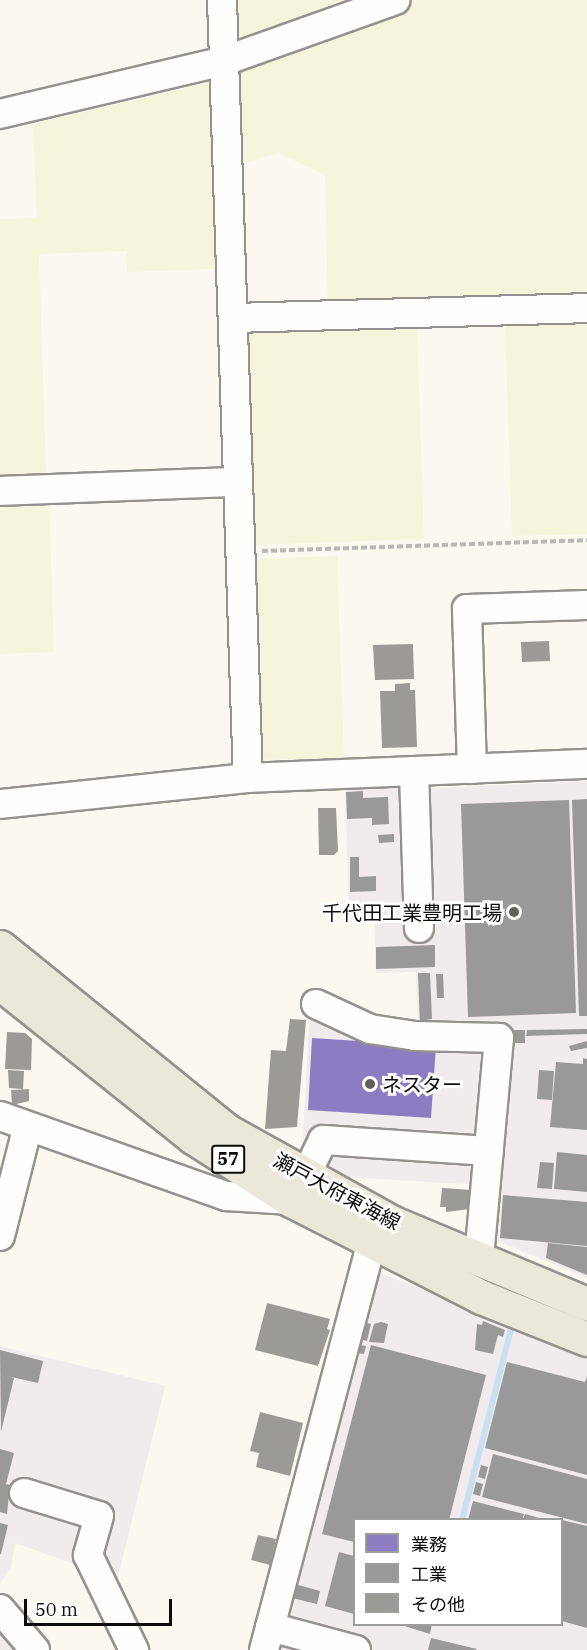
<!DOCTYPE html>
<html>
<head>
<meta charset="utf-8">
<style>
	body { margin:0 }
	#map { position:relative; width:587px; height:1650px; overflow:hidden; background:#faf8ef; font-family:"IBM Plex Serif","Noto Sans JP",serif }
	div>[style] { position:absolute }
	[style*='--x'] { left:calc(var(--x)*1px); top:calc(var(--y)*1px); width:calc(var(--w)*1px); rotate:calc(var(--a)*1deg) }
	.industrial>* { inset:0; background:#f1ebed }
	.farmland>* { inset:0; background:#f6f5dc }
	.offices>* { inset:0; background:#8e7cc3 }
	.industry>* { inset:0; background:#999 }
	.stream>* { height:6px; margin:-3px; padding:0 3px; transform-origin:3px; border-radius:3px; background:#c8e0f2 }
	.building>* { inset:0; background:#9c9a96 }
	.path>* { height:4px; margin-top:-2px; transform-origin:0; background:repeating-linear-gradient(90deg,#b7b7b5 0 6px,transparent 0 9px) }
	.roads { filter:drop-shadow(2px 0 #93928e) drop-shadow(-2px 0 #93928e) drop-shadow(0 2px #93928e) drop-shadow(0 -2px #93928e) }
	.minor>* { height:28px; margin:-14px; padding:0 14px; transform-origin:14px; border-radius:14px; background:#fefefd }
	.major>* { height:33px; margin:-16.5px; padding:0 16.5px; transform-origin:16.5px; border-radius:16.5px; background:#ebe8d9 }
	.dots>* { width:16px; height:16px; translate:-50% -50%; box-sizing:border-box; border:3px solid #fff; border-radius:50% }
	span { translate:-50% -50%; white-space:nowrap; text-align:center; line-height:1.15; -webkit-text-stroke:6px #fff; paint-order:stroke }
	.shield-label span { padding:2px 4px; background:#fff; border:2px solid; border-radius:4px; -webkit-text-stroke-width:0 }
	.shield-label { font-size:18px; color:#0c0c0c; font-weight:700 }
	.poi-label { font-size:20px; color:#0c0c0c }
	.right { translate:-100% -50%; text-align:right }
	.left { translate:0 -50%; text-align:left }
	.street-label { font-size:20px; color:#0c0c0c }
	.legend { position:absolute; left:353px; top:1518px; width:210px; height:108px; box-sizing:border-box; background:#fff; border:2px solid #9e9e9e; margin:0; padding:8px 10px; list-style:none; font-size:18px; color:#0c0c0c }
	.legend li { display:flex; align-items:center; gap:12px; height:30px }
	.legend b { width:30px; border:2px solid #9e9e9e }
	.scale { position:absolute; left:24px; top:1599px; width:148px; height:27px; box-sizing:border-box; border:3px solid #0c0c0c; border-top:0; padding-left:8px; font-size:18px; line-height:21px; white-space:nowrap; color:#0c0c0c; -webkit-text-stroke:4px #fff; paint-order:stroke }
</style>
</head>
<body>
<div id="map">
	<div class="industrial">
		<div style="clip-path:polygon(587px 781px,587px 1278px,498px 1241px,493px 1234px,506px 1028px,418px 1031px,416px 972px,376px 973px,374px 920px,349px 920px,345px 788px,401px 786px,402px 790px)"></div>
		<div style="clip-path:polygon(310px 1011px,489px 1045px,481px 1185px,344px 1177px,302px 1152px)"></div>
		<div style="clip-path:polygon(evenodd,376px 1271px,587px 1356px,587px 1650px,275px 1650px,376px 1271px,354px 1520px,562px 1520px,562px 1624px,354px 1624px,354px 1520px)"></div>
		<div style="clip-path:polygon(0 1346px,165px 1386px,117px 1581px,152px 1650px,124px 1650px,83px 1567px,15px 1543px,11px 1568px,0 1583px)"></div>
		<div style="clip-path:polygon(0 1624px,21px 1650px,0 1650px)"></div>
	</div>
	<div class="farmland">
		<div style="clip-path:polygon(230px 0,354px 0,239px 40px,231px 28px)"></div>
		<div style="clip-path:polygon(413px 0,587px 0,587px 300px,328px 308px,325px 175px,278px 153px,233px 166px,235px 62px)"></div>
		<div style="clip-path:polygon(209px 83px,215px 269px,127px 272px,126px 251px,39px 254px,46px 472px,0 474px,0 219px,37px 218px,33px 124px)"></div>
		<div style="clip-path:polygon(587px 322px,587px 534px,512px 536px,505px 325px)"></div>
		<div style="clip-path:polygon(417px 328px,424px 539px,251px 545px,238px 334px)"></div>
		<div style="clip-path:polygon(49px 496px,54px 652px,0 654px,0 497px)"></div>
		<div style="clip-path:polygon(337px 556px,344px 758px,254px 760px,247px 567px,257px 559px)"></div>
	</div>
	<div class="offices">
		<div style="clip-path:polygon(312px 1038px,436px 1046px,431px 1118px,308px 1110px)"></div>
	</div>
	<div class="industry">
		<div style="clip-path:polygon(363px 791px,363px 798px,388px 797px,389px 824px,372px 825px,372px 818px,347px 819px,346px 792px)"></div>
		<div style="clip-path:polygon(587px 799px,587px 1016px,579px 1016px,572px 800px)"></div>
		<div style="clip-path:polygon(569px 800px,576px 1013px,468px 1017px,461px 804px)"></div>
		<div style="clip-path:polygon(394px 834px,394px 842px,379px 843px,378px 835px)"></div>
		<div style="clip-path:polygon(350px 857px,359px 857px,359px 877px,376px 876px,376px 891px,350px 892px)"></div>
		<div style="clip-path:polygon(435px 945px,435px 967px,376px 969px,376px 947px)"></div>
		<div style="clip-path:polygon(418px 973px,430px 973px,432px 1019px,426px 1020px,426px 1027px,420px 1027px)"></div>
		<div style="clip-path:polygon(436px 974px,443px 974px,444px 998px,437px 998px)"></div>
		<div style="clip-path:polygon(587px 1029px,587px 1034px,526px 1036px,527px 1030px)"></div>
		<div style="clip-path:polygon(510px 1030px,525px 1030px,525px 1043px,511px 1043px)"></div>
		<div style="clip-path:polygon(587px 1041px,587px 1048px,571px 1051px,569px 1046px)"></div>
		<div style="clip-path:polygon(583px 1058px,587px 1059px,587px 1130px,550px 1127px,556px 1062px,583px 1064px)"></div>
		<div style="clip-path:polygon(539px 1070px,554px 1071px,552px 1100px,537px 1099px)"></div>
		<div style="clip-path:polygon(557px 1152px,587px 1155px,587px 1192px,554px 1189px)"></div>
		<div style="clip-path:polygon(540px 1162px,554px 1163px,552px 1189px,537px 1188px)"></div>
		<div style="clip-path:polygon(503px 1195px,587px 1202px,587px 1246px,500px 1238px)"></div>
		<div style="clip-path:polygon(548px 1243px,587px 1247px,587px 1275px,546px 1258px)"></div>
		<div style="clip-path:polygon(483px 1321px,505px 1330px,503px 1337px,498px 1335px,493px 1354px,475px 1350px,477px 1324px,482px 1325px)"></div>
		<div style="clip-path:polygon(363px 1322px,371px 1324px,367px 1341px,359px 1339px)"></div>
		<div style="clip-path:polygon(381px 1322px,388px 1324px,384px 1343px,369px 1342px,374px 1324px)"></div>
		<div style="clip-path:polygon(360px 1345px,366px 1346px,364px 1354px,357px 1353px)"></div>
		<div style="clip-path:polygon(371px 1345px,486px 1375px,449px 1520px,354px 1520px,354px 1542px,322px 1534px)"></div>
		<div style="clip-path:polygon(0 1350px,43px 1361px,38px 1383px,7px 1376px,14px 1378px,1px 1432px)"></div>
		<div style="clip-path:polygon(507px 1362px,585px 1382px,587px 1376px,587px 1475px,485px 1448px)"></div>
		<div style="clip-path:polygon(0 1449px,14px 1453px,6px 1484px,10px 1485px,7px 1514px,0 1512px)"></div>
		<div style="clip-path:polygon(493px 1454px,587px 1479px,587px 1524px,482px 1497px)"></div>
		<div style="clip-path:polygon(481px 1465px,488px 1467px,485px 1479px,478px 1477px)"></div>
		<div style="clip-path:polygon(476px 1482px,483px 1484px,480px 1496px,473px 1494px)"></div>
		<div style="clip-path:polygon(473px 1501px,524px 1514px,522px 1520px,468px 1520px)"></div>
		<div style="clip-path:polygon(525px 1514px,543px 1519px,543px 1520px,523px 1520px)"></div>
		<div style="clip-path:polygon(562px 1520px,587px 1526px,587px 1628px,562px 1621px)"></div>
		<div style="clip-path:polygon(0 1523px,8px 1525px,1px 1554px,0 1554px)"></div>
		<div style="clip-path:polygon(339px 1552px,354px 1556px,354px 1614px,325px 1606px)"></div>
		<div style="clip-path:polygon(295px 1584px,320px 1591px,317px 1604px,292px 1598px)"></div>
		<div style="clip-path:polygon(398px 1624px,432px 1624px,430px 1634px)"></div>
		<div style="clip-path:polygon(431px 1638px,477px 1649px,476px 1650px,428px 1650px)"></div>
	</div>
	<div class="stream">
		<div style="--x:462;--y:1520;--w:197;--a:-75.6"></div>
	</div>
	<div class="building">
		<div style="clip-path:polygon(549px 641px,550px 661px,522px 662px,521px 642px)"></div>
		<div style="clip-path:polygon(413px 644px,414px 679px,375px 680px,373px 645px)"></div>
		<div style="clip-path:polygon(410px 683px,410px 690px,415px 690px,417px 747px,382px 748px,380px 691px,395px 691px,395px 684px)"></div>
		<div style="clip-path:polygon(318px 808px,336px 808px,338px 851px,334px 855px,319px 855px)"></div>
		<div style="clip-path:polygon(290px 1019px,306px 1020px,297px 1127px,265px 1129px,271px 1050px,286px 1051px)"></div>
		<div style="clip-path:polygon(7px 1032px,25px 1033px,32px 1039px,31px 1070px,5px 1069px)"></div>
		<div style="clip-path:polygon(8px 1070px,24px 1071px,23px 1089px,9px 1088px)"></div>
		<div style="clip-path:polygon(29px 1089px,29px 1101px,12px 1105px,11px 1090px)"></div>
		<div style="clip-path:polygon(442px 1188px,472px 1190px,470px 1209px,446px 1212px,446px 1207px,440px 1207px)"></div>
		<div style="clip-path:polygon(267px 1303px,330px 1319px,327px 1329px,330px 1330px,318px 1366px,255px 1350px)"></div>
		<div style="clip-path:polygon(260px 1412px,303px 1423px,290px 1476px,256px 1467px,259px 1453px,250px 1451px)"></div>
		<div style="clip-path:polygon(258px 1535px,276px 1539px,270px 1565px,251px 1560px)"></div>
	</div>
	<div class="path">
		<div style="--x:262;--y:551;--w:325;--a:-1.9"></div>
	</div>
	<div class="roads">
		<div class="minor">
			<div style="--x:222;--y:0;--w:778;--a:88.09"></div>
			<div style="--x:0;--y:114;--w:230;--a:-13.3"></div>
			<div style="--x:224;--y:61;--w:182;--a:-19.6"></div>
			<div style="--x:233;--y:318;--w:354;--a:-1.6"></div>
			<div style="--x:0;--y:491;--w:238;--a:-2.2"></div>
			<div style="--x:472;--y:769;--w:160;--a:-91.8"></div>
			<div style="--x:467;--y:609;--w:120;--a:-1.9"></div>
			<div style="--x:414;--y:771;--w:157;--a:88.2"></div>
			<div style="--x:0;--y:804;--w:249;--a:-6"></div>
			<div style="--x:248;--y:778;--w:339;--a:-2.4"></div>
			<div style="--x:316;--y:1004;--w:60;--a:24.8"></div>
			<div style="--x:370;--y:1029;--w:46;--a:8.8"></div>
			<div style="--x:415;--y:1036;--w:84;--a:1.4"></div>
			<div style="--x:499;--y:1038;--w:222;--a:95.2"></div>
			<div style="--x:0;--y:1116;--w:240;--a:19.5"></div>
			<div style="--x:226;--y:1196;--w:65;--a:3.5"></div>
			<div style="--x:305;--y:1177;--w:41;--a:-64.1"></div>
			<div style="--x:323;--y:1140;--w:166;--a:3.8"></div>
			<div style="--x:0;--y:1236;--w:110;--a:-75.8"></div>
			<div style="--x:24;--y:1493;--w:78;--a:17"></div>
			<div style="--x:99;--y:1516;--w:41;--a:105.8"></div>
			<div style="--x:88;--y:1555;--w:106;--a:64.2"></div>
			<div style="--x:0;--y:1609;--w:54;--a:49.5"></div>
			<div style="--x:270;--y:1627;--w:89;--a:15"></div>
			<div style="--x:264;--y:1650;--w:422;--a:-75.2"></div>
		</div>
		<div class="major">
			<div style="--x:0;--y:947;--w:292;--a:39"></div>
			<div style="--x:227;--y:1131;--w:188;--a:29"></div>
			<div style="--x:391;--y:1222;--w:212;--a:22.7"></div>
			<div style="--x:0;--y:983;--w:247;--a:38.6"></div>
			<div style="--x:193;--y:1137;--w:117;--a:32.7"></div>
			<div style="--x:291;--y:1200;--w:213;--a:27"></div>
			<div style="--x:481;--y:1297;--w:114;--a:21.6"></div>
		</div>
	</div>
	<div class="dots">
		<div style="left:514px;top:912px;background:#5f5f5b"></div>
		<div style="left:370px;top:1084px;background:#5f5f5b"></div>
	</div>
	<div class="shield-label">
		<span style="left:228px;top:1159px">57</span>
	</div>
	<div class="poi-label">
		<span class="right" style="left:502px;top:912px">千代田工業豊明工場</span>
		<span class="left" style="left:382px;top:1084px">ネスター</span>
	</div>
	<div class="street-label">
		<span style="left:337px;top:1191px;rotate:28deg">瀬戸大府東海線</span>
	</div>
	<ul class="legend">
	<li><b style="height:16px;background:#8e7cc3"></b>業務</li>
	<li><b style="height:16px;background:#999"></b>工業</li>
	<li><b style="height:16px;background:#9c9a96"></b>その他</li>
	</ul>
	<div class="scale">50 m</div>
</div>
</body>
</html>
